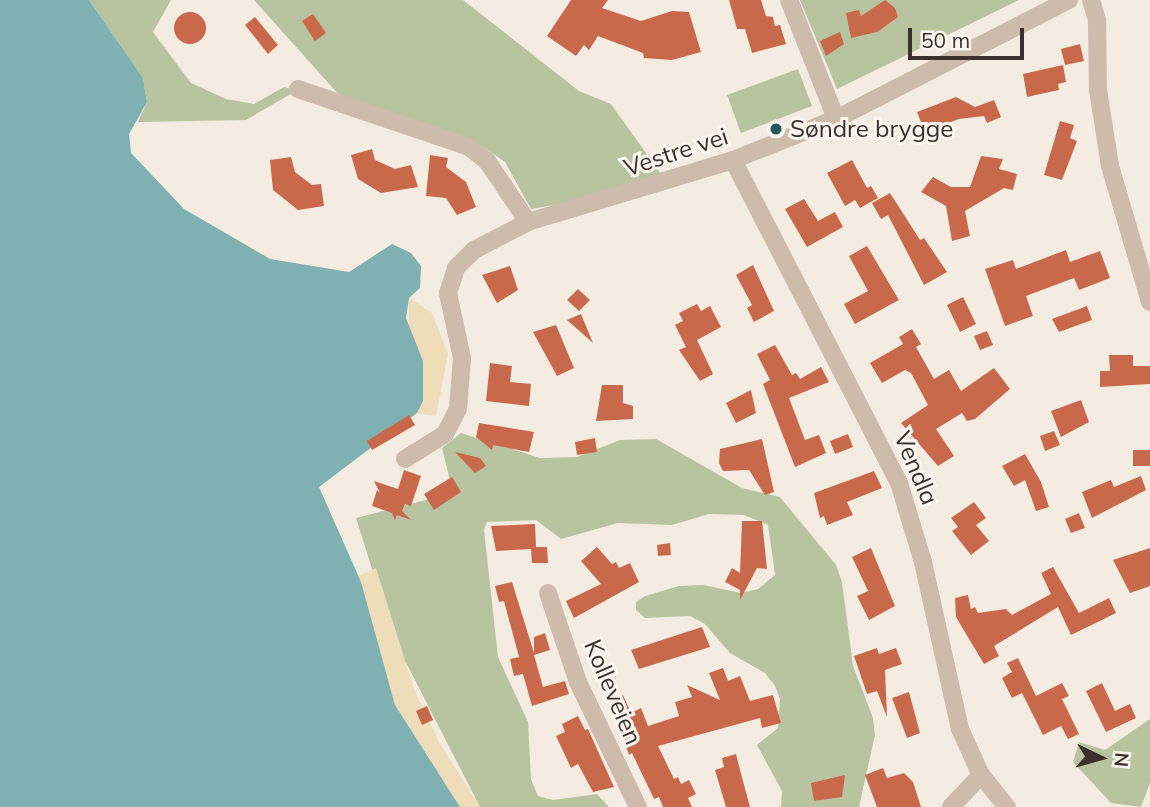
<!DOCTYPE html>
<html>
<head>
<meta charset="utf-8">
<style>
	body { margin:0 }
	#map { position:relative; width:1150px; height:807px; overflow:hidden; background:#f4ebe1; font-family:Mulish,sans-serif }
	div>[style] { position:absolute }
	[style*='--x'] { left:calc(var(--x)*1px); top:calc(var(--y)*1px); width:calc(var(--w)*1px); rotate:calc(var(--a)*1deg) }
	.green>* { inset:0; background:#b8c4a0 }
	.sand>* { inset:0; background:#efdcb8 }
	.water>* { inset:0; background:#7fb0b2 }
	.building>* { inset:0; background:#c8694b }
	.round { border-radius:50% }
	.minor>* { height:18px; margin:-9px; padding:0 9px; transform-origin:9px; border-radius:9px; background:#cdbbac }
	.dots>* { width:19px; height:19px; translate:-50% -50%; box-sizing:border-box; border:4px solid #fbf5ee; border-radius:50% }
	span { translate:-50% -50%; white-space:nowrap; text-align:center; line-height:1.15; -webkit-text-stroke:6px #fbf5ee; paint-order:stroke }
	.poi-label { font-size:24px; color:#3b302b }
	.left { translate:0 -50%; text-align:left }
	.street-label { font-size:24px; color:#3b302b }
	.north { position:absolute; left:1066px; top:723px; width:70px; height:70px; -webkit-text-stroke:5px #fbf5ee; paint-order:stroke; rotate:95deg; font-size:19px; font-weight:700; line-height:28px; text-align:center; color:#3b302b }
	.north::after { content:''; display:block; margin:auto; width:24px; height:32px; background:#3b302b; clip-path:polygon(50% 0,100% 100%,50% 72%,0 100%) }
	.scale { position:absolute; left:908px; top:28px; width:116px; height:32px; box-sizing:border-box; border:4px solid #3b302b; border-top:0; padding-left:9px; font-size:21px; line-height:24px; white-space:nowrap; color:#3b302b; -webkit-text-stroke:5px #fbf5ee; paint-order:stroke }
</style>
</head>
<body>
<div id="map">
	<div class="green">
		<div style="clip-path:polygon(89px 0,171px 0,153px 32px,191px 83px,226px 99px,254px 104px,284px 87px,296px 91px,246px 120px,138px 122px,147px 102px,143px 78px)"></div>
		<div style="clip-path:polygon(254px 0,463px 0,579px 91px,611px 104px,661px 174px,594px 198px,531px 209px,505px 162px,479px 144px,341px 97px)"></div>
		<div style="clip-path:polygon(800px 0,1019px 0,837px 89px)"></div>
		<div style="clip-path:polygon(798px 69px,812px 106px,741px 133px,727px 95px)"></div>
		<div style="clip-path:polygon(461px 433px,540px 458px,577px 457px,620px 440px,656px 439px,742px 488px,780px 497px,836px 565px,842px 582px,853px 666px,873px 718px,875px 735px,859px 807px,781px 807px,782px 791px,757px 745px,778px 728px,780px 699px,775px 686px,765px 673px,730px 653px,705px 624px,690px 616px,645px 618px,636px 610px,636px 602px,645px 596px,679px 586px,703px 585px,741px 593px,758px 589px,775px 575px,768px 525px,744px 515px,709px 514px,672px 525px,618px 523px,561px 539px,536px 520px,487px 522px,484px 530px,498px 657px,528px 722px,531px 779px,538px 796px,553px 800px,597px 794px,609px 807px,480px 807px,394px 639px,356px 518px,453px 493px,442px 448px)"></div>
		<div style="clip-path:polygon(1150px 719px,1150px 783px,1141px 807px,1111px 803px,1073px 762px,1079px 742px,1105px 750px)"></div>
	</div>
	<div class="sand">
		<div style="clip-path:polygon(409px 298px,432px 313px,448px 354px,436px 416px,417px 413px,423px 401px,423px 361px,409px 327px)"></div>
		<div style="clip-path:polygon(376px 568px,414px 689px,440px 744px,480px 807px,460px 807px,395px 705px,359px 576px)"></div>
	</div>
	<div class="water">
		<div style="clip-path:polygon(0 0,89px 0,143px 78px,147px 102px,129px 134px,131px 153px,184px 209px,270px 259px,349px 272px,392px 244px,411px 253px,421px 266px,420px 288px,409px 298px,406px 318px,423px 361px,423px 401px,417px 413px,319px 487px,361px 582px,395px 705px,460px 807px,0 807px)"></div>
	</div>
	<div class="building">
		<div style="clip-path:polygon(571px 0,608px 0,602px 8px,641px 21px,672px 11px,689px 12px,701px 52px,672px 60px,644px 58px,643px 53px,598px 36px,589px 50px,584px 45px,576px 56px,547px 36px)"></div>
		<div style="clip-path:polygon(729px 0,761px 0,766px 16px,773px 17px,775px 26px,780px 25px,786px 44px,752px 53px,745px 29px,737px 29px)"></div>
		<div style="clip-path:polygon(885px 0,895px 8px,898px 17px,877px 32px,851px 38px,846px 13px,859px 10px,861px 16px)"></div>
		<div class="round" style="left:174px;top:12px;width:32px;height:32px"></div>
		<div style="clip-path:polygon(313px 14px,326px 33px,315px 41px,302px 21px)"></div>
		<div style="clip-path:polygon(255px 17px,278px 45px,268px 54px,245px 25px)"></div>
		<div style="clip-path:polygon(840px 32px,844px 44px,826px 56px,820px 41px)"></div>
		<div style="clip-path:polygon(1080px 44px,1084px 61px,1065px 65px,1061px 49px)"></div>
		<div style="clip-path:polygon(1063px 65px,1066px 82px,1058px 84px,1059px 90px,1027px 97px,1023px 74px)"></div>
		<div style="clip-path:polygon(956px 97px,975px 107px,994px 100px,1001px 117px,987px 123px,984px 116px,959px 119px,925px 132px,917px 112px)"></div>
		<div style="clip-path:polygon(1060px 121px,1074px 125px,1070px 138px,1077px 141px,1062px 180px,1044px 175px)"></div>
		<div style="clip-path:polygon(372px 149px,375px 160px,395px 169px,411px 165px,418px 187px,381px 193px,358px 179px,351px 155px)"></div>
		<div style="clip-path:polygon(430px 155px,448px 158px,446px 167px,466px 182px,476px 207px,457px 215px,446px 198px,426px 196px)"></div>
		<div style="clip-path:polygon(981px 156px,1003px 159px,999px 169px,1017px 174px,1013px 190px,1004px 188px,965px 211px,970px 236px,952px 241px,946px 206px,921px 192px,933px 177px,951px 187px,970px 187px)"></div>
		<div style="clip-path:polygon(291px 157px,295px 172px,312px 185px,321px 184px,324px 206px,298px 210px,273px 190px,270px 160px)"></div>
		<div style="clip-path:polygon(852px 160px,867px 188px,871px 186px,878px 198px,860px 208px,855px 200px,845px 206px,827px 173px)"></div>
		<div style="clip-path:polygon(890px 193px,920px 240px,924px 238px,947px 272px,924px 285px,888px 215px,881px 219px,872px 203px)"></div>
		<div style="clip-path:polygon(804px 199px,818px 221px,835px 212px,843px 227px,807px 247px,785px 209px)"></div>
		<div style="clip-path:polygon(867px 246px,899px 300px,855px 324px,844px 304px,868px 291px,849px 256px)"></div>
		<div style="clip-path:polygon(1066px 250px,1070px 262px,1100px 251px,1110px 278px,1079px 290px,1074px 278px,1026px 296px,1033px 316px,1005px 326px,985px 269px,1013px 260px,1016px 269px)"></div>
		<div style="clip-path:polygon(753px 265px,774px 311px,754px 322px,747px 308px,752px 305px,736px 275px)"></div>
		<div style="clip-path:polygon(510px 266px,518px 290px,497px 303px,482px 275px)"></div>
		<div style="clip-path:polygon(578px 289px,590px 300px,579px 311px,567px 300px)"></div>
		<div style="clip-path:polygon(963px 297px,976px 324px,960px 332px,947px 305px)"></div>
		<div style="clip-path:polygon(697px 304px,701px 311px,710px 306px,721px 327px,697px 340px,713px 374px,700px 381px,679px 350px,686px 347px,675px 325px,683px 321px,679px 313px)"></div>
		<div style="clip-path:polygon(1087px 306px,1092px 320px,1059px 332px,1052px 319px)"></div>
		<div style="clip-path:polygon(581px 314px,593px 343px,567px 320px)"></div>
		<div style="clip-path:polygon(556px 325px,574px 368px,557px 376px,533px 332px)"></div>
		<div style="clip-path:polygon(912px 329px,921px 344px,916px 347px,934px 379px,949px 370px,961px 391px,994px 368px,1010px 389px,975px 419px,967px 421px,962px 413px,936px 429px,954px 456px,938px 466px,901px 423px,928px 405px,911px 373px,905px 370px,882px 383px,870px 363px,903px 344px,899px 337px)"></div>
		<div style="clip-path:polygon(987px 331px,993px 345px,980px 350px,974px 336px)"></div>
		<div style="clip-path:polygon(775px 345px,792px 375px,796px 373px,800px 379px,821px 367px,829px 382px,789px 398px,805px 440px,819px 435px,826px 453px,795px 467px,763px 384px,770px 380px,757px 354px)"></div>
		<div style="clip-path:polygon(1109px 355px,1133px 355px,1133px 366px,1150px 366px,1150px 384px,1100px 387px,1100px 371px,1110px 371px)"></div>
		<div style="clip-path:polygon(490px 363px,512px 366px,510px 382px,531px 384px,529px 406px,486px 401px)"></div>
		<div style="clip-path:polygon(602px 385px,623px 385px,623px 403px,633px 406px,633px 419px,596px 421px)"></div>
		<div style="clip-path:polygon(751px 390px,756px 413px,736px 423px,726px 403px)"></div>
		<div style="clip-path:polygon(1081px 400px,1089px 422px,1061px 437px,1051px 411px)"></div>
		<div style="clip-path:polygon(409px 415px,415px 425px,372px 450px,367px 441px)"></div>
		<div style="clip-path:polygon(479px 423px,534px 432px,529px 452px,493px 445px,492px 450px,476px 437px)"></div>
		<div style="clip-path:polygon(1054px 431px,1060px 445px,1045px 451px,1040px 436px)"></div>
		<div style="clip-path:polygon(848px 434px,853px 447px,835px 454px,830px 441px)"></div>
		<div style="clip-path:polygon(595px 438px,597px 452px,577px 455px,575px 442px)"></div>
		<div style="clip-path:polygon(762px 439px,774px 492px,765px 495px,749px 470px,723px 471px,719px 463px,720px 449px)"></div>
		<div style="clip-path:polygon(1133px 450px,1150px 450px,1150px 466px,1133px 466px)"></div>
		<div style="clip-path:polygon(455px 452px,480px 458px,486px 466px,475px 473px)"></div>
		<div style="clip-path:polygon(1025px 454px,1041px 482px,1049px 507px,1036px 511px,1025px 480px,1014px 486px,1002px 466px)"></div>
		<div style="clip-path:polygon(404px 470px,421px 476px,411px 506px,405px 504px,402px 511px,411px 520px,397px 515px,395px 520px,392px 513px,372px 506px,377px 490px,380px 493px,374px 481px,398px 489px)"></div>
		<div style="clip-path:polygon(874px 471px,882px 488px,847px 502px,853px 515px,827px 525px,824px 516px,820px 518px,814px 493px)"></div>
		<div style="clip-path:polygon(1141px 476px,1146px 490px,1092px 518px,1082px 492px,1111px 480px,1114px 487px)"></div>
		<div style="clip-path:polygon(452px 477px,461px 492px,434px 510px,424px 494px)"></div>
		<div style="clip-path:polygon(974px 502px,986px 518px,976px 525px,989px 541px,971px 555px,952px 531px,958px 527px,951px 518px)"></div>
		<div style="clip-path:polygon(1079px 513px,1085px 528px,1071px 533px,1065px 519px)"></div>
		<div style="clip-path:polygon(742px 521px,762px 521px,767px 569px,757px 568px,740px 600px,740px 590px,725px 582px,732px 568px,740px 573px)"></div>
		<div style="clip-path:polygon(535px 524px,536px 547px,547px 547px,548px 563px,532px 563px,531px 549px,496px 551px,491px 526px)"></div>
		<div style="clip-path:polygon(670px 543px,671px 555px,658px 556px,657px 545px)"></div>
		<div style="clip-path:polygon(597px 547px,612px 564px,616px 562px,619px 568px,630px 563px,639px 582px,574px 618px,566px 601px,601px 584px,581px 561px)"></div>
		<div style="clip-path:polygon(871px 548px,895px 606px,869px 620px,857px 596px,868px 591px,852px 557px)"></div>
		<div style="clip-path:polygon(1150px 548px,1150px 586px,1130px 593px,1113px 560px)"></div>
		<div style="clip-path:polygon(1053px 567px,1079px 613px,1109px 598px,1116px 613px,1071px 635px,1058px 607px,994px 646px,999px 656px,984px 664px,956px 617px,955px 598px,968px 595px,971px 609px,975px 607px,978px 613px,1006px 609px,1012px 615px,1051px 594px,1041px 573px)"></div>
		<div style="clip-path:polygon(512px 582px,534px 653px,534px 637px,545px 633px,550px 650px,534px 655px,543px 687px,565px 681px,569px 694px,532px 706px,523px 674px,514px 676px,510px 659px,519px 657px,504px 601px,499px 602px,495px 586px)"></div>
		<div style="clip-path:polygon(702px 627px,710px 647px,639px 669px,631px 650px)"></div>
		<div style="clip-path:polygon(877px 648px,879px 654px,896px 648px,902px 664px,885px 670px,887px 717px,877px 691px,867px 694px,854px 656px)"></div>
		<div style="clip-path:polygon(1018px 658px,1036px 696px,1062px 683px,1069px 696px,1062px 699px,1079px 734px,1068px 739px,1061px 726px,1043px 735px,1022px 693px,1012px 698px,1002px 678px,1012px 672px,1007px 663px)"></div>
		<div style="clip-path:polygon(723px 668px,728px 681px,740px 676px,750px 701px,773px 695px,781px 723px,762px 728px,760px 718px,658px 746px,674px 779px,678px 777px,681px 784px,689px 780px,696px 794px,688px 798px,692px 807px,663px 807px,659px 797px,654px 799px,632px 753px,629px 755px,610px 701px,623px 695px,631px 713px,641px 708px,648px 726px,679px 716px,675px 702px,692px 697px,687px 685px,720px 700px,709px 673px)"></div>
		<div style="clip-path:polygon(1102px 683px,1115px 711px,1130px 704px,1136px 718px,1106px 732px,1086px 691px)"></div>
		<div style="clip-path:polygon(909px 692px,920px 733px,907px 738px,892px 698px)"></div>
		<div style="clip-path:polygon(427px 706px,433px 720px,422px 725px,416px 711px)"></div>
		<div style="clip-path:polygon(578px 716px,585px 730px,588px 729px,614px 787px,593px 792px,578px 764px,571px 768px,556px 736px,565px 732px,562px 724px)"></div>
		<div style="clip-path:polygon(736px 754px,740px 770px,750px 807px,726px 807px,715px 770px,724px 767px,722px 758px)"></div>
		<div style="clip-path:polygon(883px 768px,887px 778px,904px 773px,913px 782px,921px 807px,877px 807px,865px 775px)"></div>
		<div style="clip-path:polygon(845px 775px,842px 797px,814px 801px,811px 783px)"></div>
	</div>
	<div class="minor">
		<div style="--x:789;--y:0;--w:128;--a:68.4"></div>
		<div style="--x:1091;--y:0;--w:21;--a:73"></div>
		<div style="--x:1097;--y:20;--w:70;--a:89.2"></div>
		<div style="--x:1098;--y:90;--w:77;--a:81"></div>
		<div style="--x:1110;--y:166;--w:142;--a:73.6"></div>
		<div style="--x:298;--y:89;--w:181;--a:18.7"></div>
		<div style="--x:469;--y:147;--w:23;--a:38"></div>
		<div style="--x:487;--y:161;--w:73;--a:56.1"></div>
		<div style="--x:733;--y:160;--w:363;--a:62.8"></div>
		<div style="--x:899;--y:483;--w:83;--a:73.1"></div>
		<div style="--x:923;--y:562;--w:171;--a:77.5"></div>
		<div style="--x:960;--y:729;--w:51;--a:65.5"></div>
		<div style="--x:981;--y:775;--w:41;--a:50.9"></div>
		<div style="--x:405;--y:459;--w:47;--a:-32"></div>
		<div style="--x:445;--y:434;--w:28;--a:-63"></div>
		<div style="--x:458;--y:409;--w:51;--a:-85.5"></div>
		<div style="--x:462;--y:358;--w:66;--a:-102.2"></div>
		<div style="--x:448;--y:293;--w:26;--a:-72"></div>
		<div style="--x:456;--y:268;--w:25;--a:-45"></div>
		<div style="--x:474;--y:250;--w:61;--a:-27.4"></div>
		<div style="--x:528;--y:222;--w:214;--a:-16.8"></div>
		<div style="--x:733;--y:160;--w:111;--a:-21.7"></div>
		<div style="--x:836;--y:119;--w:262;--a:-27.1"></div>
		<div style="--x:548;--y:593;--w:94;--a:71.4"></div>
		<div style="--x:578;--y:682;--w:139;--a:64.4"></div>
		<div style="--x:951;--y:807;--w:44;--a:-46.8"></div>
	</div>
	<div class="dots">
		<div style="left:776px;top:129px;background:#1f5a5e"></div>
	</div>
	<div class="poi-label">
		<span class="left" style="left:790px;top:129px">Søndre brygge</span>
	</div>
	<div class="street-label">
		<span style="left:676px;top:152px;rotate:-18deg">Vestre vei</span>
		<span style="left:916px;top:468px;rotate:67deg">Vendla</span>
		<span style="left:613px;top:692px;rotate:67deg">Kolleveien</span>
	</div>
	<div class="north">N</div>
	<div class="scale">50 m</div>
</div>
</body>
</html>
